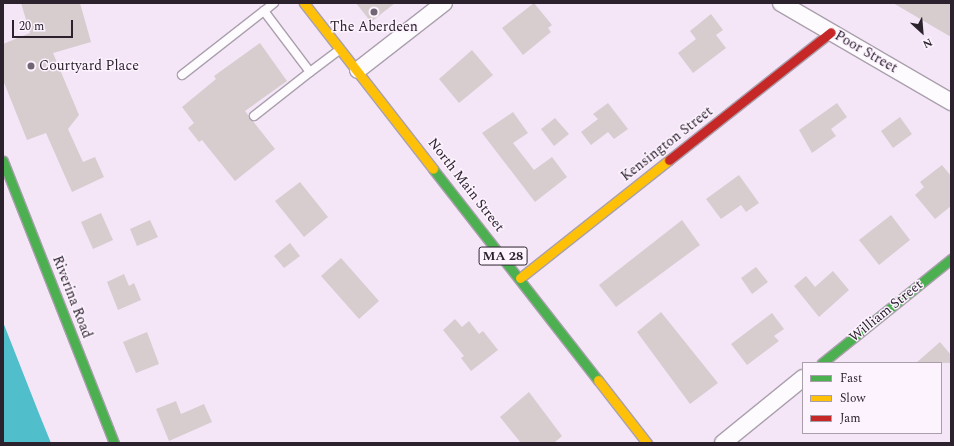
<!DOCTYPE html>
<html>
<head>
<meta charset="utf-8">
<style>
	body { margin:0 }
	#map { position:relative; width:954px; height:446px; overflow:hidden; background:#f4e6f7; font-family:Spectral,serif }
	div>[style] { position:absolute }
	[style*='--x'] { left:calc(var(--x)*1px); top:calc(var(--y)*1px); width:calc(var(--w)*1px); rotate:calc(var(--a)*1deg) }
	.water>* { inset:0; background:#50becb }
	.building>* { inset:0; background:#d7cdcf }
	.roads { filter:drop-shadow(1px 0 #aaa0ad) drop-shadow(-1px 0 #aaa0ad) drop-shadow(0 1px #aaa0ad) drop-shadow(0 -1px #aaa0ad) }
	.lane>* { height:8px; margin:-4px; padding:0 4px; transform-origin:4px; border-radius:4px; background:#fdfbfe }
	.street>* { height:16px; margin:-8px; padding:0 8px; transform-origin:8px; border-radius:8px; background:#fdfbfe }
	.fast>* { height:9px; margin:-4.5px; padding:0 4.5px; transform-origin:4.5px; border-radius:4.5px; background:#4caf50 }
	.slow>* { height:9px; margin:-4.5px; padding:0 4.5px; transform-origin:4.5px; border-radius:4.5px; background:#ffc107 }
	.jam>* { height:9px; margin:-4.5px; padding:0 4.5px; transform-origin:4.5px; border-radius:4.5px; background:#c62828 }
	.dots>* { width:11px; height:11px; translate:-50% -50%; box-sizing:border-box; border:2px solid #fdf3ff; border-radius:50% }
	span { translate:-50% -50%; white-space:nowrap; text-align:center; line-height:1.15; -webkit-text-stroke:3px #fdf3ff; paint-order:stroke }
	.shield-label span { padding:1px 3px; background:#fdf3ff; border:1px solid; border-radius:3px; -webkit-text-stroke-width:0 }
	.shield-label { font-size:13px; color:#2b222d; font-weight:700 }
	.poi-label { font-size:14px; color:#2b222d }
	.left { translate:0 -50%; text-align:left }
	.street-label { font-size:14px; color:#2b222d }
	.frame { position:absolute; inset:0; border:4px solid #2b222d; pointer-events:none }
	.legend { position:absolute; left:802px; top:362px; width:140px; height:72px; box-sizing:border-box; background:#fdf3ff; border:1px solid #a99fab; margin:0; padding:5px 7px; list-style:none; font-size:12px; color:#2b222d }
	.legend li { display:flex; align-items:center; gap:8px; height:20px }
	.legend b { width:20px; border:1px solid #a99fab }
	.north { position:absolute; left:902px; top:12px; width:40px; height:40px; -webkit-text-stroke:3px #fdf3ff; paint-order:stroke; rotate:154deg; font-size:11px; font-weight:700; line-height:16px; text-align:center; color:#2b222d }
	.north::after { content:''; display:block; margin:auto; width:14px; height:18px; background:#2b222d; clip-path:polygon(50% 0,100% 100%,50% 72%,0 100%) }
	.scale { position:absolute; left:12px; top:20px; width:61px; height:18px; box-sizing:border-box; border:2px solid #2b222d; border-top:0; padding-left:5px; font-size:12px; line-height:14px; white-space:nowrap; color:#2b222d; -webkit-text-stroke:3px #fdf3ff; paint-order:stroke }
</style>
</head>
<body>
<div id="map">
	<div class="water">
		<div style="clip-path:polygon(3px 322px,38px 411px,51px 443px,3px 442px)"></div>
	</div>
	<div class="building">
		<div style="clip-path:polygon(21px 3px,80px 3px,91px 42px,53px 53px,79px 115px,68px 129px,83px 162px,95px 157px,104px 177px,72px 192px,46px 133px,27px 140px,3px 80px,3px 44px,30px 33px)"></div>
		<div style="clip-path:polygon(356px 3px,395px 3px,371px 22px)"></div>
		<div style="clip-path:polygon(534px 3px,552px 25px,548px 28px,551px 32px,523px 55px,502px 28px)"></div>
		<div style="clip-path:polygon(893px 3px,951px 3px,951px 37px)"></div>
		<div style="clip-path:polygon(711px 14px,723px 30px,716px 35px,726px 48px,693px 73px,678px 53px,696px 39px,690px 31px)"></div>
		<div style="clip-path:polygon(260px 43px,287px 81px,245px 111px,275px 149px,235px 181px,202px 140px,199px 142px,188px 128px,194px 123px,182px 107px,216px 79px,214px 76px)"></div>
		<div style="clip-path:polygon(472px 50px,493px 75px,459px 103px,439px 79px)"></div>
		<div style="clip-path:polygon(608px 103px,628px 129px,614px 139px,608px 132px,591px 145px,581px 132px,598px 119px,593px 114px)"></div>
		<div style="clip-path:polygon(837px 103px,847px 117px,831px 129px,836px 136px,812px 153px,799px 130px)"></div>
		<div style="clip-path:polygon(513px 112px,528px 133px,513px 143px,534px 170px,552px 157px,567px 177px,535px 202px,482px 133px)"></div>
		<div style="clip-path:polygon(900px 117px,912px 134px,893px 148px,881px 131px)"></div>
		<div style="clip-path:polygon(555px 118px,569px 134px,554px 146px,541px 129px)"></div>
		<div style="clip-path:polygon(942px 165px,951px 176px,951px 206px,935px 219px,915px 195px,924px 187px,920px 182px)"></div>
		<div style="clip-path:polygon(739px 175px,759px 203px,746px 212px,741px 205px,721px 219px,706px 199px)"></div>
		<div style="clip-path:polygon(300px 182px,328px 217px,304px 237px,275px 201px)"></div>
		<div style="clip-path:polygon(101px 213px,113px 240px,93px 249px,81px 222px)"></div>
		<div style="clip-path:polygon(891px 215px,910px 240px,879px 265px,859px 240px)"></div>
		<div style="clip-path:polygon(150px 220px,158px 237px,137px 246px,130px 229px)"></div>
		<div style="clip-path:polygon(682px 220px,700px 245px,616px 307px,599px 285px)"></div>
		<div style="clip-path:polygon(290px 243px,300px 256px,284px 268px,274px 256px)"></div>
		<div style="clip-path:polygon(341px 258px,379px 301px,359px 319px,321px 276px)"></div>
		<div style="clip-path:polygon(756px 267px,768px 282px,752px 294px,741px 278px)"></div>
		<div style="clip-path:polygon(833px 271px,849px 290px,819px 317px,794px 286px,806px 276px,815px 287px)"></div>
		<div style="clip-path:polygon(124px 274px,129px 286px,134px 283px,141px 300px,118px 310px,107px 282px)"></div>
		<div style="clip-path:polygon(661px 312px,718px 383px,690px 404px,637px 332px)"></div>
		<div style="clip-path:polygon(772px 313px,784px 329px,774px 336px,779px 341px,747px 365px,731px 344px)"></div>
		<div style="clip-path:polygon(455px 319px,462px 327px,469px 321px,479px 334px,483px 331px,498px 350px,471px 371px,461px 358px,464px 356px,443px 330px)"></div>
		<div style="clip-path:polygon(147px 332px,159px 364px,136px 373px,123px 342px)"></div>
		<div style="clip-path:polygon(940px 342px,951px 355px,951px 363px,916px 363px)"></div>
		<div style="clip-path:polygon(529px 392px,562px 436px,554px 443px,521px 443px,500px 417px)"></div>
		<div style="clip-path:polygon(176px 401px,181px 414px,204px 404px,212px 422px,169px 441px,156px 409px)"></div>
	</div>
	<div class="roads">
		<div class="lane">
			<div style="--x:274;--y:3;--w:13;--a:141"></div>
			<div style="--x:264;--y:11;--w:76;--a:53"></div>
			<div style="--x:310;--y:72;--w:36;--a:-37"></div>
			<div style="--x:182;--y:75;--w:104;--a:-38"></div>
			<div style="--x:254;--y:116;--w:71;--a:-38.2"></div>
		</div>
		<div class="street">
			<div style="--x:781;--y:3;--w:197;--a:30.2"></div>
			<div style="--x:358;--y:70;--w:109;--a:-37.9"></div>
			<div style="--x:723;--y:443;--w:103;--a:-39.1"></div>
		</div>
		<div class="fast">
			<div style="--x:3;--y:161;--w:303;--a:68.5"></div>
			<div style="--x:433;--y:169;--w:268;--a:52"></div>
			<div style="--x:822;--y:363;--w:166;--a:-38.9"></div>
		</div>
		<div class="slow">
			<div style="--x:304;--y:3;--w:210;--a:52.1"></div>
			<div style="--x:520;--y:278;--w:190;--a:-38.4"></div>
			<div style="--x:598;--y:380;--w:80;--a:52.1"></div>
		</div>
		<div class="jam">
			<div style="--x:669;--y:160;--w:206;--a:-38.3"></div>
		</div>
	</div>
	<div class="dots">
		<div style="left:374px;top:12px;background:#716774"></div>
		<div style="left:31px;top:66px;background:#716774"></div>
	</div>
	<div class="shield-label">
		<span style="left:503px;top:256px">MA 28</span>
	</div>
	<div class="poi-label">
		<span style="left:374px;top:27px">The Aberdeen</span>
		<span class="left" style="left:39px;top:66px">Courtyard Place</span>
	</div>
	<div class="street-label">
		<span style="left:866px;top:52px;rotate:30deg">Poor Street</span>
		<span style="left:667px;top:144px;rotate:-38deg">Kensington Street</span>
		<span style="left:466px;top:185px;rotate:52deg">North Main Street</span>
		<span style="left:72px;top:297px;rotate:69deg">Riverina Road</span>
		<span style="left:886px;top:311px;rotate:-39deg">William Street</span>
	</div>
	<div class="frame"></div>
	<ul class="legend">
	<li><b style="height:5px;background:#4caf50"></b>Fast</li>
	<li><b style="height:5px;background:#ffc107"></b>Slow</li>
	<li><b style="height:5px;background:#c62828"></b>Jam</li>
	</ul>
	<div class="north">N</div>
	<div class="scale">20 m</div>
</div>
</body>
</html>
